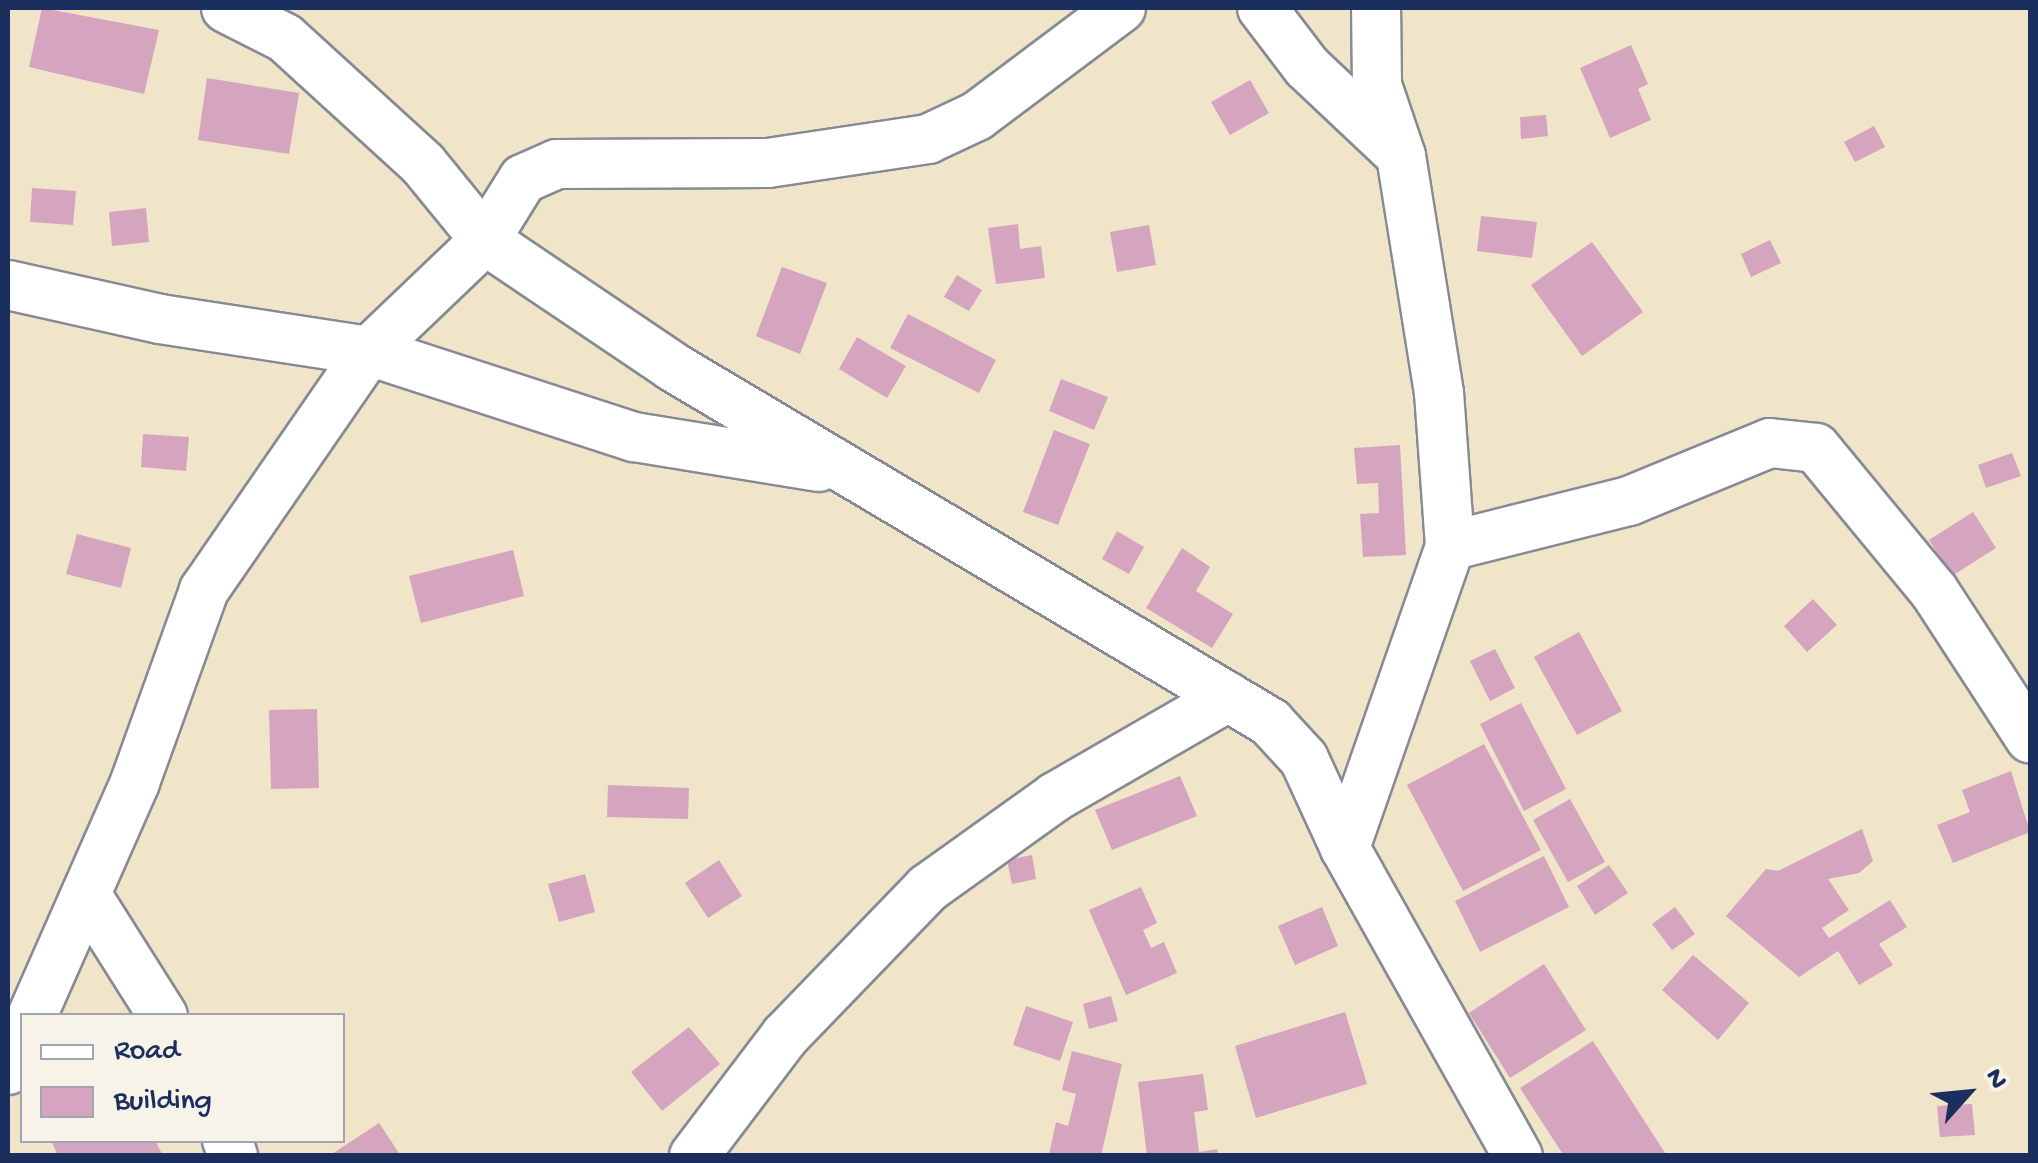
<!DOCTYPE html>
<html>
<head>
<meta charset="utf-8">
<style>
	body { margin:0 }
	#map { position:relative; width:2038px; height:1163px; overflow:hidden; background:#f0e4c9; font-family:"Gochi Hand",sans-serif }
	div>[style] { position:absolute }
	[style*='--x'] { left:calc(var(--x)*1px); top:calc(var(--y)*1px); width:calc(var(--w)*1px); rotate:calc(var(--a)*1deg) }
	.building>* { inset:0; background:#d5a4bf }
	.roads { filter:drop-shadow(2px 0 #868a94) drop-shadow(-2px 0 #868a94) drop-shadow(0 2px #868a94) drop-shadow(0 -2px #868a94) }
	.street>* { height:48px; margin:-24px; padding:0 24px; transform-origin:24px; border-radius:24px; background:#fff }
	span { translate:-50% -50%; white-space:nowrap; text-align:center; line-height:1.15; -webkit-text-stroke:10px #f7f3e8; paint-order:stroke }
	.frame { position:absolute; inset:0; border:10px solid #1b2f5e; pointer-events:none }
	.legend { position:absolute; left:20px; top:1013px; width:325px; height:130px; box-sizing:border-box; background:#f7f3e8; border:2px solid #9fa5b1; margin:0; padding:12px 18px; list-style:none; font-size:30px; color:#1b2f5e }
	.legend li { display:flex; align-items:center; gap:20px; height:50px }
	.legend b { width:50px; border:2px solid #9fa5b1 }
	.north { position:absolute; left:1918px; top:1043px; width:100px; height:100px; -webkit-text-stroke:8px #f7f3e8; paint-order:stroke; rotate:63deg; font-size:28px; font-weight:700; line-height:40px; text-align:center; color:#1b2f5e }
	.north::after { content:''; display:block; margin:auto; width:35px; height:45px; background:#1b2f5e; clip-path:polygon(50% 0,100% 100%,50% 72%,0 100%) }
</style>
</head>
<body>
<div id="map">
	<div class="building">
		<div style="clip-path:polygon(42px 8px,159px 30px,144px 94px,29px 67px)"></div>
		<div style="clip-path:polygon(1631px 45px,1648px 84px,1638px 89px,1651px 120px,1610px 138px,1580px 68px)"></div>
		<div style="clip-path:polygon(207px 78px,299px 93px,289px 154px,198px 140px)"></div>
		<div style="clip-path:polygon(1250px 80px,1269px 113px,1230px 135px,1211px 102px)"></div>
		<div style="clip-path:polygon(1546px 115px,1548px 136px,1521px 139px,1520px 117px)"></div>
		<div style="clip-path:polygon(1874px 126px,1885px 147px,1855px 162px,1844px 142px)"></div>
		<div style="clip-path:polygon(32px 188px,76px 191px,73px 225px,30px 222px)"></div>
		<div style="clip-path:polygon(146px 208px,149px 242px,112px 246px,109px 212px)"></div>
		<div style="clip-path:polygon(1481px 216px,1537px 222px,1532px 258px,1477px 251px)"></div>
		<div style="clip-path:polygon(1018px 224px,1020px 249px,1041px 246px,1045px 278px,996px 284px,988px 228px)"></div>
		<div style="clip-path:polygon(1149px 225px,1156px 265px,1117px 272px,1110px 232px)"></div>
		<div style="clip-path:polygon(1770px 240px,1781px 263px,1751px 277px,1741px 254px)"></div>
		<div style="clip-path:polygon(1592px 242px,1643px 312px,1582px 356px,1531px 285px)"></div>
		<div style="clip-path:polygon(782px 267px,827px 283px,800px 354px,756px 336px)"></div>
		<div style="clip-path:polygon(957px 275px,982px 290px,969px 311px,944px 297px)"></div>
		<div style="clip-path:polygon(908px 314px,996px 360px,979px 393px,890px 348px)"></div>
		<div style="clip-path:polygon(857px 337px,906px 366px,887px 398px,839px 369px)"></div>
		<div style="clip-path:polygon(1061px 379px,1108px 397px,1094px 430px,1049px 411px)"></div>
		<div style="clip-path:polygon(1054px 430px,1090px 444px,1058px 525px,1023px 512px)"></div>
		<div style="clip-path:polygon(143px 434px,189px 437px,186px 471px,141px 467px)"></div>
		<div style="clip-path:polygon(1400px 445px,1406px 555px,1363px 557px,1360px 514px,1379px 513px,1378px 483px,1357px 484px,1354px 448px)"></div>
		<div style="clip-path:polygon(2012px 453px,2021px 476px,1986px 488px,1978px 465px)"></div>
		<div style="clip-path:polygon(1973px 512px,1996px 548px,1952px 576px,1929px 540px)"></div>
		<div style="clip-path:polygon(1117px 531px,1144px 547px,1129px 574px,1102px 559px)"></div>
		<div style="clip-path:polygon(77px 534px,131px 548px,121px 588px,66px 574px)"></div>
		<div style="clip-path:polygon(1182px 548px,1210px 567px,1196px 591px,1233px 614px,1212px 648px,1146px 608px)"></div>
		<div style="clip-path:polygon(513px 550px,524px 596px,421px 623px,409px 576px)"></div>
		<div style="clip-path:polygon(1813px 599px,1837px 625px,1807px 652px,1784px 626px)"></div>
		<div style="clip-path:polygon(1579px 632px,1622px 711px,1577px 735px,1534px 657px)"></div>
		<div style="clip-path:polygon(1495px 649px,1515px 688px,1490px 701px,1470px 661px)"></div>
		<div style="clip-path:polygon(1521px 703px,1566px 789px,1524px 811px,1480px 724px)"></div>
		<div style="clip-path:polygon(317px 709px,319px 788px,271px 789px,269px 710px)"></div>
		<div style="clip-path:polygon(1484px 744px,1541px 850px,1463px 891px,1407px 785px)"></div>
		<div style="clip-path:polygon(2011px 771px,2030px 832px,1953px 863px,1937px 825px,1970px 812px,1962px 790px)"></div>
		<div style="clip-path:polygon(1180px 776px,1197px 816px,1112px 850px,1095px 810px)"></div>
		<div style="clip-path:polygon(608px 785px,689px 788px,688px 819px,607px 817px)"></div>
		<div style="clip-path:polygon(1570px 799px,1605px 862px,1568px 882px,1533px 820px)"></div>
		<div style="clip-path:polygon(1862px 829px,1873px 861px,1859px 873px,1828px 879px,1849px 910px,1822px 928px,1829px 938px,1890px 900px,1907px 927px,1879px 944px,1893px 965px,1859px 985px,1838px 951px,1799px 977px,1726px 916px,1766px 869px,1778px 871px)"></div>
		<div style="clip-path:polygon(1032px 855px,1036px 879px,1012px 884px,1007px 860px)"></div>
		<div style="clip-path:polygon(1544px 856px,1569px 907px,1480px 952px,1455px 901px)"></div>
		<div style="clip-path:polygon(719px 860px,742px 896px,708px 918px,685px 883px)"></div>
		<div style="clip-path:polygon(1609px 865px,1628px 893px,1595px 915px,1577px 886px)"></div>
		<div style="clip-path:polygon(585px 874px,595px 912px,559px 922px,548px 884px)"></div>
		<div style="clip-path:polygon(1141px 887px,1157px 923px,1143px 930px,1151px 948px,1164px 942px,1177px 973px,1126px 995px,1089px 910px)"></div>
		<div style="clip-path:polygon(1322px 907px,1338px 946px,1295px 965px,1278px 926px)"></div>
		<div style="clip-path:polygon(1675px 907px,1695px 934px,1672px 950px,1652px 924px)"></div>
		<div style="clip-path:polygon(1693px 955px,1749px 1003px,1718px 1040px,1662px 990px)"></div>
		<div style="clip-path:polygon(1544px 964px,1586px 1030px,1510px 1078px,1469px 1013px)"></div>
		<div style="clip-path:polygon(1111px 996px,1118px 1021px,1089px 1029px,1083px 1004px)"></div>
		<div style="clip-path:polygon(1026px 1006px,1073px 1022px,1060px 1061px,1013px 1045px)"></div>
		<div style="clip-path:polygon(1345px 1012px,1367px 1084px,1256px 1118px,1235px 1046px)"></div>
		<div style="clip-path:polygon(689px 1027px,720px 1064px,662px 1111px,631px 1072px)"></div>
		<div style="clip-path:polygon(1593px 1041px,1667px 1156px,1564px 1156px,1520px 1088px)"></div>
		<div style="clip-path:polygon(1072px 1051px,1122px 1064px,1101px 1156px,1049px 1155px,1056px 1122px,1068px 1126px,1076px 1094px,1062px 1090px)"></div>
		<div style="clip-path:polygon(1203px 1074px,1208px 1110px,1194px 1112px,1199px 1152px,1217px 1149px,1218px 1156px,1147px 1156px,1138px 1082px)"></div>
		<div style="clip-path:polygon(1972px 1104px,1975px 1135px,1940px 1137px,1937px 1106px)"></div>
		<div style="clip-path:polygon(379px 1123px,401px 1156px,329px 1156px)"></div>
		<div style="clip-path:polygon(51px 1140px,155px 1140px,163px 1156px,58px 1156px)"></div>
	</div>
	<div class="roads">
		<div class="street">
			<div style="--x:226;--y:8;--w:66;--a:27"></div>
			<div style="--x:285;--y:38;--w:187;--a:42.4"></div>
			<div style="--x:423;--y:164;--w:98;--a:50.8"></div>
			<div style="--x:485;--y:240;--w:72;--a:-58.1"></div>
			<div style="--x:523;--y:179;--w:37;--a:-24"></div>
			<div style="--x:557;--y:164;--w:211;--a:-0.3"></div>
			<div style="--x:768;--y:163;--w:162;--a:-8.5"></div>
			<div style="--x:928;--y:139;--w:54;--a:-25.1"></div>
			<div style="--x:977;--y:116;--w:180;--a:-36.9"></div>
			<div style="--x:1262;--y:8;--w:74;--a:52.7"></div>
			<div style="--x:1307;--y:67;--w:121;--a:43.3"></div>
			<div style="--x:8;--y:285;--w:156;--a:12.6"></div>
			<div style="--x:160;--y:319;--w:211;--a:8.7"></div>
			<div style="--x:369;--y:351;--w:279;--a:18"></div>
			<div style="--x:634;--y:437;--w:187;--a:9.2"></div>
			<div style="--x:1450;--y:546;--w:185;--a:-14.1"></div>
			<div style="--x:1629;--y:501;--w:152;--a:-22.4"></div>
			<div style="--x:1770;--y:443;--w:46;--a:6.2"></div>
			<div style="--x:1816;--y:448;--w:185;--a:50.5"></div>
			<div style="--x:1934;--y:591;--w:176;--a:56.9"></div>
			<div style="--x:1345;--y:848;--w:320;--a:-70.8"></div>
			<div style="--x:1450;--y:546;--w:153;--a:-94.1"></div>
			<div style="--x:1439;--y:393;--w:240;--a:-99.1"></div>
			<div style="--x:1401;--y:156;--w:75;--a:-108.7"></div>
			<div style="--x:1377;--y:85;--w:77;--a:-90.7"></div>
			<div style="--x:86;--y:894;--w:144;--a:57.7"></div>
			<div style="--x:32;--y:1016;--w:256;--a:-66.2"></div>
			<div style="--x:135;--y:782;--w:204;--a:-70.2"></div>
			<div style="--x:204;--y:590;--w:290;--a:-55.4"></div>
			<div style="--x:369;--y:351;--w:161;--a:-43.7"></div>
			<div style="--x:485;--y:240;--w:227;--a:34"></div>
			<div style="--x:673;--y:367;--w:695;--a:30.74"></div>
			<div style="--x:1270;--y:722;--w:50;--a:47.4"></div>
			<div style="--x:1304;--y:759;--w:98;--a:65.3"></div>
			<div style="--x:1345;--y:848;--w:353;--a:60.7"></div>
			<div style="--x:8;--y:1070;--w:36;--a:-67"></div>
			<div style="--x:227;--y:1140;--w:17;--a:69"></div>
			<div style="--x:694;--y:1156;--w:151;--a:-52.8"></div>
			<div style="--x:785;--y:1036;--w:206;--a:-46"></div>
			<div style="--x:928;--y:888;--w:156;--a:-35.6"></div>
			<div style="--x:1055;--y:797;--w:200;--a:-30"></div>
		</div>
	</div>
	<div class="frame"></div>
	<ul class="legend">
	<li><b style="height:12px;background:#fff"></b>Road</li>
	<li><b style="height:28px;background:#d5a4bf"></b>Building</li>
	</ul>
	<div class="north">N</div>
</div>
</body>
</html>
